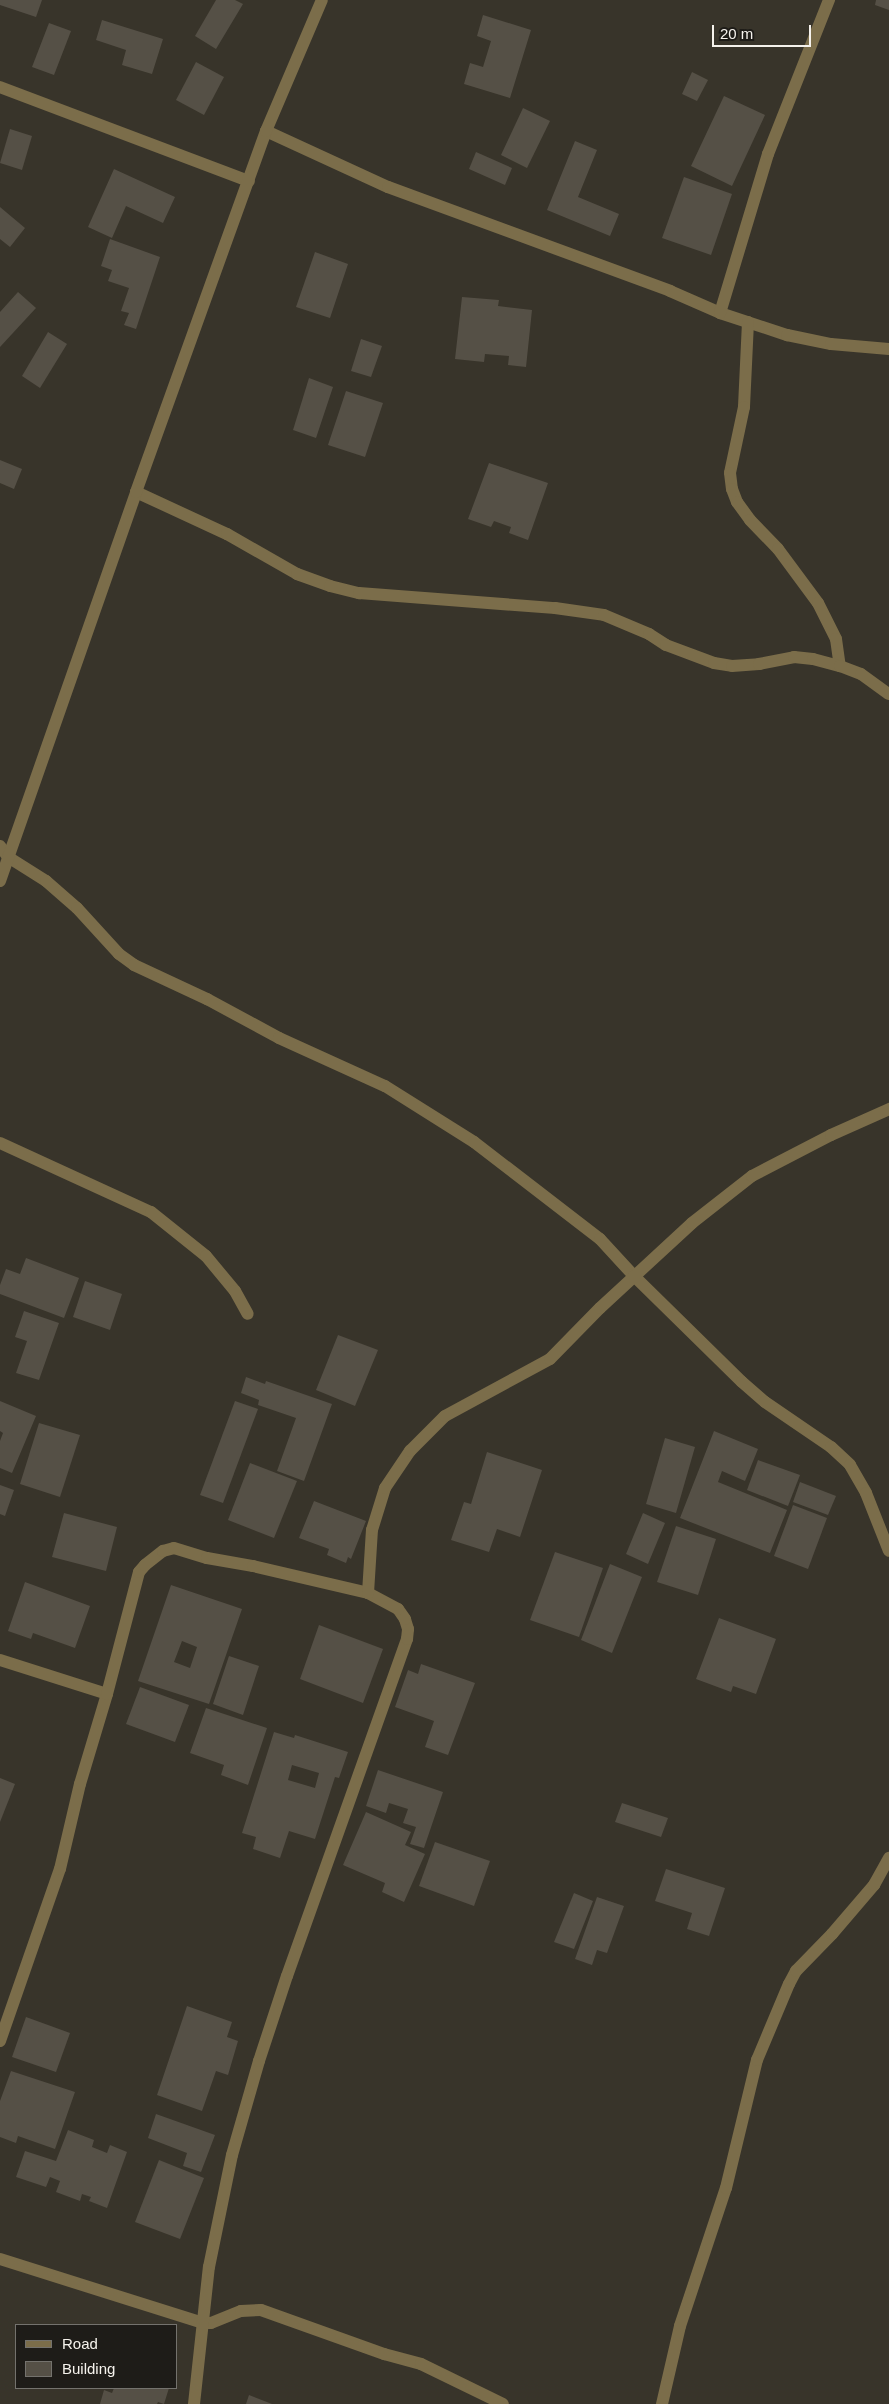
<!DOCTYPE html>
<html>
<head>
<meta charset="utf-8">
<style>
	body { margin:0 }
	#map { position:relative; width:889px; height:2404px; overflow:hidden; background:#38342a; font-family:Arial,sans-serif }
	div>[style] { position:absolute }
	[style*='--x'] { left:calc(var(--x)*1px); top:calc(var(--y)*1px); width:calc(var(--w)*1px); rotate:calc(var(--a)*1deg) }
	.building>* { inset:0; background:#555046 }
	.minor>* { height:12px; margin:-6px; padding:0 6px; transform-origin:6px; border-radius:6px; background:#7b6d4a }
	span { translate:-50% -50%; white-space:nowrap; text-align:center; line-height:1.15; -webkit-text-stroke:4px #1e1c18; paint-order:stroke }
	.legend { position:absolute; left:15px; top:2324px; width:162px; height:65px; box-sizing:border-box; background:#1e1c18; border:1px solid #74726d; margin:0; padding:6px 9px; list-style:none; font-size:15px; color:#f5f2ec }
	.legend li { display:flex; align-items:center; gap:10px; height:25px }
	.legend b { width:25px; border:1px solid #74726d }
	.scale { position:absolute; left:712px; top:25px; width:99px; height:22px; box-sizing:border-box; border:2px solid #f5f2ec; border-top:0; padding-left:6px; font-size:15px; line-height:18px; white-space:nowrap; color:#f5f2ec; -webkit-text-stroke:4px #1e1c18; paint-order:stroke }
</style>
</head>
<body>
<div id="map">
	<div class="building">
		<div style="clip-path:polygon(0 0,42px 0,36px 17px,0 5px)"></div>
		<div style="clip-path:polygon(216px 0,235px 0,243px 4px,216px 49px,195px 36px)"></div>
		<div style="clip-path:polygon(876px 0,889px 0,889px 10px,875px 5px)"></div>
		<div style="clip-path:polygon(483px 15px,531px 30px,510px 98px,464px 84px,470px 63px,483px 67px,491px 41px,477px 36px)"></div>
		<div style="clip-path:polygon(102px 20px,163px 39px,152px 74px,122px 65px,126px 50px,96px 40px)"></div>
		<div style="clip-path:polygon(49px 23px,71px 31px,54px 75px,32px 67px)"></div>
		<div style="clip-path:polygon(196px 62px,224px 77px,204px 115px,176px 100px)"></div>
		<div style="clip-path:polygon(692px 72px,708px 80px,697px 101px,682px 94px)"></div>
		<div style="clip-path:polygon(724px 96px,765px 115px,732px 186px,691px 166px)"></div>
		<div style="clip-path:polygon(523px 108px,550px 121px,527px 168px,501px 155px)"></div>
		<div style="clip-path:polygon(10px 129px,32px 136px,22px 170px,0 163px)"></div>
		<div style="clip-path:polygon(575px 141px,597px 150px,578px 197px,619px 214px,610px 236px,547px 210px)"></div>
		<div style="clip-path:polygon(476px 152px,512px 168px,505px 185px,469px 169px)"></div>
		<div style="clip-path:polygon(114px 169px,175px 197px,163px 223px,126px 206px,112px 238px,88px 227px)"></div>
		<div style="clip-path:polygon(684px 177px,732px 194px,711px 255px,662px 238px)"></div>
		<div style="clip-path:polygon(0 207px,25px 228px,10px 247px,0 239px)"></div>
		<div style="clip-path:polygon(110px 239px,160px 257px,136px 329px,124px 325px,129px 313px,121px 311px,129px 288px,108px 281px,112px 270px,101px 266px)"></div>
		<div style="clip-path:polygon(315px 252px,348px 264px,330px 318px,296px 307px)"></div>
		<div style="clip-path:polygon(18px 292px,36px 308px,0 347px,0 312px)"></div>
		<div style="clip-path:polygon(462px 297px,499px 300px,498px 306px,532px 310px,526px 367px,508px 365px,509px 356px,485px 354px,484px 362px,455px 359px)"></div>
		<div style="clip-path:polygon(48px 332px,67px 344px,40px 388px,22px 376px)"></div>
		<div style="clip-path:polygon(361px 339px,382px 346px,371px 377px,351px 371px)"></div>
		<div style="clip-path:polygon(309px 378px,333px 387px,316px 438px,293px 430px)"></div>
		<div style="clip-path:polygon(346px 391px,383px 403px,365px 457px,328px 445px)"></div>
		<div style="clip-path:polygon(0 460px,22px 469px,14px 489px,0 483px)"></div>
		<div style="clip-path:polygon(489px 463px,548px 483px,528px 540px,509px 533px,511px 527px,494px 521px,491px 527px,468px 519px)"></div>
		<div style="clip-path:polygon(26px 1258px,79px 1278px,64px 1318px,0 1294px,0 1285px,6px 1269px,20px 1274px)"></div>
		<div style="clip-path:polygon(85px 1281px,122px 1294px,110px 1330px,73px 1317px)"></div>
		<div style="clip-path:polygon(24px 1311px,59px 1323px,39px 1380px,16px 1373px,27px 1341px,15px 1337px)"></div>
		<div style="clip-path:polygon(338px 1335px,378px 1350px,355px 1406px,316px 1390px)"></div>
		<div style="clip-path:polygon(246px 1377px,265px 1384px,266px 1381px,332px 1404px,304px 1481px,277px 1471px,296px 1418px,258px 1405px,259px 1400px,241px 1393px)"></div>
		<div style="clip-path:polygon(0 1401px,36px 1416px,12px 1473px,0 1468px,0 1441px,3px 1433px,0 1431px)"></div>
		<div style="clip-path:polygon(235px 1401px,258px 1409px,223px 1503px,200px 1495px)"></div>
		<div style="clip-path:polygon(39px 1423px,80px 1435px,60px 1497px,20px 1484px)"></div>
		<div style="clip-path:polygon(714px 1431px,758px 1449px,745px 1481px,722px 1471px,718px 1482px,787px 1510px,770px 1553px,680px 1518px)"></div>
		<div style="clip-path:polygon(665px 1438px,695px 1447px,676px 1513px,646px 1504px)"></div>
		<div style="clip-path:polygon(487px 1452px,542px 1470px,520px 1537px,497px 1529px,489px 1552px,451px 1540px,464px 1502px,471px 1504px)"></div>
		<div style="clip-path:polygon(758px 1460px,800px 1475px,788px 1506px,747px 1490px)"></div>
		<div style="clip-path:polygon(250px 1463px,297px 1481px,274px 1538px,228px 1520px)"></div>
		<div style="clip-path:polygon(800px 1482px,836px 1496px,828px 1515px,793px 1502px)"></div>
		<div style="clip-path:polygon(0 1485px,14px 1490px,5px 1516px,0 1514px)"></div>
		<div style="clip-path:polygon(314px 1501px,366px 1521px,351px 1559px,348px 1557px,346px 1563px,327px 1555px,329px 1549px,299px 1538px)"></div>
		<div style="clip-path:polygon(793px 1505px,827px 1518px,808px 1569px,774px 1556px)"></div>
		<div style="clip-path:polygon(64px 1513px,117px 1527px,106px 1571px,52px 1557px)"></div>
		<div style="clip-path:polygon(643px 1513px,665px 1523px,648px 1564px,626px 1554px)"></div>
		<div style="clip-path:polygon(676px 1526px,716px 1539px,698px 1595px,657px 1582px)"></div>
		<div style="clip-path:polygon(555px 1552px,603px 1568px,579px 1637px,530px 1620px)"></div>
		<div style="clip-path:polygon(610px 1564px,642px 1577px,612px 1653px,581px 1640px)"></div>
		<div style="clip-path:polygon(25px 1582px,90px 1606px,75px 1648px,33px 1633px,31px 1639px,8px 1631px)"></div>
		<div style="clip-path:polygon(evenodd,171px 1585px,242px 1609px,209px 1704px,138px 1681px,171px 1585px,182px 1641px,197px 1647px,190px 1668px,174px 1662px,182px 1641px)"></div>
		<div style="clip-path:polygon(719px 1618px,776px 1639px,756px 1694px,733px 1686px,731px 1692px,696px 1679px)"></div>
		<div style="clip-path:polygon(319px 1625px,383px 1649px,363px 1703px,300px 1679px)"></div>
		<div style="clip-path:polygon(229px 1656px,259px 1666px,243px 1715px,213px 1704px)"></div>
		<div style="clip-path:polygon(421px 1664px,475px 1683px,448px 1755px,425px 1747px,434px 1721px,395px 1707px,408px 1670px,418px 1674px)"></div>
		<div style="clip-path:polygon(140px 1687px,189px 1705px,175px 1742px,126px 1724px)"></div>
		<div style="clip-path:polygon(206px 1708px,267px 1728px,248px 1785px,221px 1775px,224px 1765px,190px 1753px)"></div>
		<div style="clip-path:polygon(evenodd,274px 1732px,294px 1738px,295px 1735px,348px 1752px,339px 1778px,335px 1777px,315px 1839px,289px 1831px,280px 1858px,253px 1849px,256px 1837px,242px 1833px,274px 1732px,292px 1765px,319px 1773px,315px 1788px,288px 1780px,292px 1765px)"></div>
		<div style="clip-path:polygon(378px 1770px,443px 1792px,424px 1848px,410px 1844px,416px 1827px,403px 1823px,408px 1809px,389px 1803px,386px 1813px,366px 1806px)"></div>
		<div style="clip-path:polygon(0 1778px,15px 1784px,0 1822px)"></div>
		<div style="clip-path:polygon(622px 1803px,668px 1818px,661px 1837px,615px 1822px)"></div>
		<div style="clip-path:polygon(366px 1812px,411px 1832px,405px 1845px,425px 1854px,404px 1902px,382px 1892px,385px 1883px,343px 1865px)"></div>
		<div style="clip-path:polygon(435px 1842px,490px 1861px,474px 1906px,419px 1886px)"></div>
		<div style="clip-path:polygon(666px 1869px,725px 1888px,709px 1936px,687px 1929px,692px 1913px,655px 1901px)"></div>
		<div style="clip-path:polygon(574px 1893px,593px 1901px,574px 1949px,554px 1942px)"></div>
		<div style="clip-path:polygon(597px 1897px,624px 1906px,607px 1953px,597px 1950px,592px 1965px,575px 1959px)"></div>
		<div style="clip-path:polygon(187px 2006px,232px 2022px,227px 2037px,238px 2041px,228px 2075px,216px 2071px,202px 2111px,157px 2095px)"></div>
		<div style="clip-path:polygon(26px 2017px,70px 2033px,56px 2072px,12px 2057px)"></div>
		<div style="clip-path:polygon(11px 2071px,75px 2092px,55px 2149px,18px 2136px,16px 2143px,0 2137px,0 2101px)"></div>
		<div style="clip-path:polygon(156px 2114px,215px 2135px,201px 2172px,183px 2166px,187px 2153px,148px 2138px)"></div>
		<div style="clip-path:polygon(68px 2130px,94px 2140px,92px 2147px,107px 2153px,110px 2145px,127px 2152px,107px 2208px,89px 2201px,91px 2197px,82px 2194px,80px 2201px,56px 2192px,60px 2181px,50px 2177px,46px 2187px,16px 2177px,25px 2151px,56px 2161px)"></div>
		<div style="clip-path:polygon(159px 2160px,204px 2178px,180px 2239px,135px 2222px)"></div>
		<div style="clip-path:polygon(114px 2388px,169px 2388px,164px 2404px,158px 2402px,157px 2404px,100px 2404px,104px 2390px,112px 2393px)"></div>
		<div style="clip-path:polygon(249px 2395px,272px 2404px,246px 2404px)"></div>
	</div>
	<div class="minor">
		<div style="--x:0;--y:87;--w:266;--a:20.7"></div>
		<div style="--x:266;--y:131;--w:134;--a:24.7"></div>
		<div style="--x:388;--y:187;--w:301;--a:20.2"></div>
		<div style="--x:670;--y:291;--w:55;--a:23.7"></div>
		<div style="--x:720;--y:313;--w:71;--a:18.2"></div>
		<div style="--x:787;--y:335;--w:45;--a:11.6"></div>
		<div style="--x:831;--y:344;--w:58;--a:4.9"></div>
		<div style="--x:720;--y:313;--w:166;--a:-73.2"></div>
		<div style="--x:768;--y:154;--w:166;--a:-68.4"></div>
		<div style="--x:748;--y:322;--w:85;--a:92.7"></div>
		<div style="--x:744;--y:407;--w:67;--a:102"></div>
		<div style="--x:730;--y:473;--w:16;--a:83"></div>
		<div style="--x:732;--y:489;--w:14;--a:69"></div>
		<div style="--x:737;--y:502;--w:22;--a:54"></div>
		<div style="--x:750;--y:520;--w:40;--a:46"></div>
		<div style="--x:778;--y:549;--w:67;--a:53.5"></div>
		<div style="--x:818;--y:603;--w:40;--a:63.4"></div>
		<div style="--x:836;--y:639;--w:27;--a:82"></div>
		<div style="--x:136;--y:492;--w:100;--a:24.8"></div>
		<div style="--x:227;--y:534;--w:81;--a:29.7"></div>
		<div style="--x:297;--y:574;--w:35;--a:20"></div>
		<div style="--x:330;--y:586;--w:30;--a:14"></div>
		<div style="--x:359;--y:593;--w:197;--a:4.4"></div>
		<div style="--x:555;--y:608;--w:49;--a:8.1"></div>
		<div style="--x:604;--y:615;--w:49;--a:22.9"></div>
		<div style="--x:649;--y:634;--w:20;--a:33"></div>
		<div style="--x:666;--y:645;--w:51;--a:20.6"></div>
		<div style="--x:714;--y:663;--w:18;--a:9"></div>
		<div style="--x:732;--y:666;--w:27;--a:-4"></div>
		<div style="--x:759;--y:664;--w:36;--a:-11"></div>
		<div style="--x:794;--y:657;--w:19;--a:6"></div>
		<div style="--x:813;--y:659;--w:28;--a:15"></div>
		<div style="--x:840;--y:666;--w:22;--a:21"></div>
		<div style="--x:861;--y:674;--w:34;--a:36"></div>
		<div style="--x:0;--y:846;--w:14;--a:54"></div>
		<div style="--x:8;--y:857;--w:45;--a:32.3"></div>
		<div style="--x:46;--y:881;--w:41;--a:41.1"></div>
		<div style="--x:77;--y:908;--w:62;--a:47.6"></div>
		<div style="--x:119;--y:954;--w:19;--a:36"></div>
		<div style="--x:134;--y:965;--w:81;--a:25"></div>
		<div style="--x:207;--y:999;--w:82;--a:28.4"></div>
		<div style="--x:279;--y:1038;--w:116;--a:24.4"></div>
		<div style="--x:385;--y:1086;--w:105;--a:32.2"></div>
		<div style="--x:474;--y:1142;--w:159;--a:37.6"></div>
		<div style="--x:600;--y:1239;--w:50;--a:47.4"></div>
		<div style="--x:634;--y:1276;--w:151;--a:44.5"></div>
		<div style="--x:742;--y:1382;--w:30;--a:41"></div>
		<div style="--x:765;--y:1402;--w:80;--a:34.3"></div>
		<div style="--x:831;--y:1447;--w:26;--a:43"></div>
		<div style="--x:850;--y:1465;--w:32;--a:60"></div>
		<div style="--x:866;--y:1493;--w:62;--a:68.4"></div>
		<div style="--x:0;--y:881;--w:412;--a:-70.7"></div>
		<div style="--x:136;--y:492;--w:384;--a:-70.2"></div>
		<div style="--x:266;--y:131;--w:142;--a:-66.9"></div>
		<div style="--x:0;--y:1143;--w:166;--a:24.6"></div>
		<div style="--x:151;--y:1212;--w:70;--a:38.7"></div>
		<div style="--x:206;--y:1256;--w:45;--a:50.4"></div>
		<div style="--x:235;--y:1291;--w:26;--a:61"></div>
		<div style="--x:0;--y:1660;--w:112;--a:17.6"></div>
		<div style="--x:0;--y:2041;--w:182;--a:-70.8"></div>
		<div style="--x:60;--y:1869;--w:87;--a:-76.8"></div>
		<div style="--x:80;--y:1784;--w:94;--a:-73.3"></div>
		<div style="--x:107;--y:1694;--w:126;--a:-75.3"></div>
		<div style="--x:139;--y:1572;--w:9;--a:-49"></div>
		<div style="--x:145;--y:1565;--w:23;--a:-38"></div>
		<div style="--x:163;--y:1551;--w:11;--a:-15"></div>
		<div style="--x:174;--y:1548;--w:34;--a:17"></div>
		<div style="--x:207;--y:1558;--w:47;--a:9.9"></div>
		<div style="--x:253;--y:1566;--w:118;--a:13.2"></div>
		<div style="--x:0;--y:2259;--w:213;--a:17.5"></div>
		<div style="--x:203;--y:2323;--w:8;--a:0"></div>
		<div style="--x:211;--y:2323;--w:32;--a:-22"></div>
		<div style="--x:241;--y:2311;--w:20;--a:-3"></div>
		<div style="--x:261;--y:2310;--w:131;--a:19.7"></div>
		<div style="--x:384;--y:2354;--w:38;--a:15"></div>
		<div style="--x:421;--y:2364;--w:91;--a:26"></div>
		<div style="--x:194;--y:2404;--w:138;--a:-83.8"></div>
		<div style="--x:209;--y:2267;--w:114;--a:-78.4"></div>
		<div style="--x:232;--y:2155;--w:98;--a:-74"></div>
		<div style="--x:259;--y:2061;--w:89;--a:-71.8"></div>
		<div style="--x:287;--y:1976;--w:358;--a:-70.4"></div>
		<div style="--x:407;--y:1639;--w:10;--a:-84"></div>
		<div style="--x:408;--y:1629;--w:10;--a:-107"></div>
		<div style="--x:405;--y:1619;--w:12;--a:-125"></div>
		<div style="--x:398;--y:1609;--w:34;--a:-152"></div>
		<div style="--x:368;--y:1593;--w:63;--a:-86.4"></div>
		<div style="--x:372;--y:1530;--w:44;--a:-72.8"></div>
		<div style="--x:385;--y:1488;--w:45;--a:-56"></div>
		<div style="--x:410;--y:1451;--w:49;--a:-45"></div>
		<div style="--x:445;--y:1416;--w:119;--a:-28.5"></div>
		<div style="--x:550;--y:1359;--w:71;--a:-45.6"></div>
		<div style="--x:600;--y:1308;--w:125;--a:-42.7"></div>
		<div style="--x:692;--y:1223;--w:76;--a:-38.1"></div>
		<div style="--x:752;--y:1176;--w:89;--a:-27.4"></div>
		<div style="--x:831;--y:1135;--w:64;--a:-24.1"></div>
		<div style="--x:662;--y:2404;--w:80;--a:-77"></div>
		<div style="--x:680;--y:2326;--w:145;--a:-71.6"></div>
		<div style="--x:726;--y:2188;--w:132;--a:-76.4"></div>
		<div style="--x:757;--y:2060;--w:82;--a:-67.2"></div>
		<div style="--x:789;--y:1984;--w:15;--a:-62"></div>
		<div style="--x:796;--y:1971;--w:52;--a:-45.8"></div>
		<div style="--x:832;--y:1934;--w:65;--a:-49.4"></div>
		<div style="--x:874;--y:1885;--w:31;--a:-61"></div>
	</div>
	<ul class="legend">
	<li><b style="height:6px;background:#7b6d4a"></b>Road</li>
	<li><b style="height:14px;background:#555046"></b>Building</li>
	</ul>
	<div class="scale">20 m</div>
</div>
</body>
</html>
